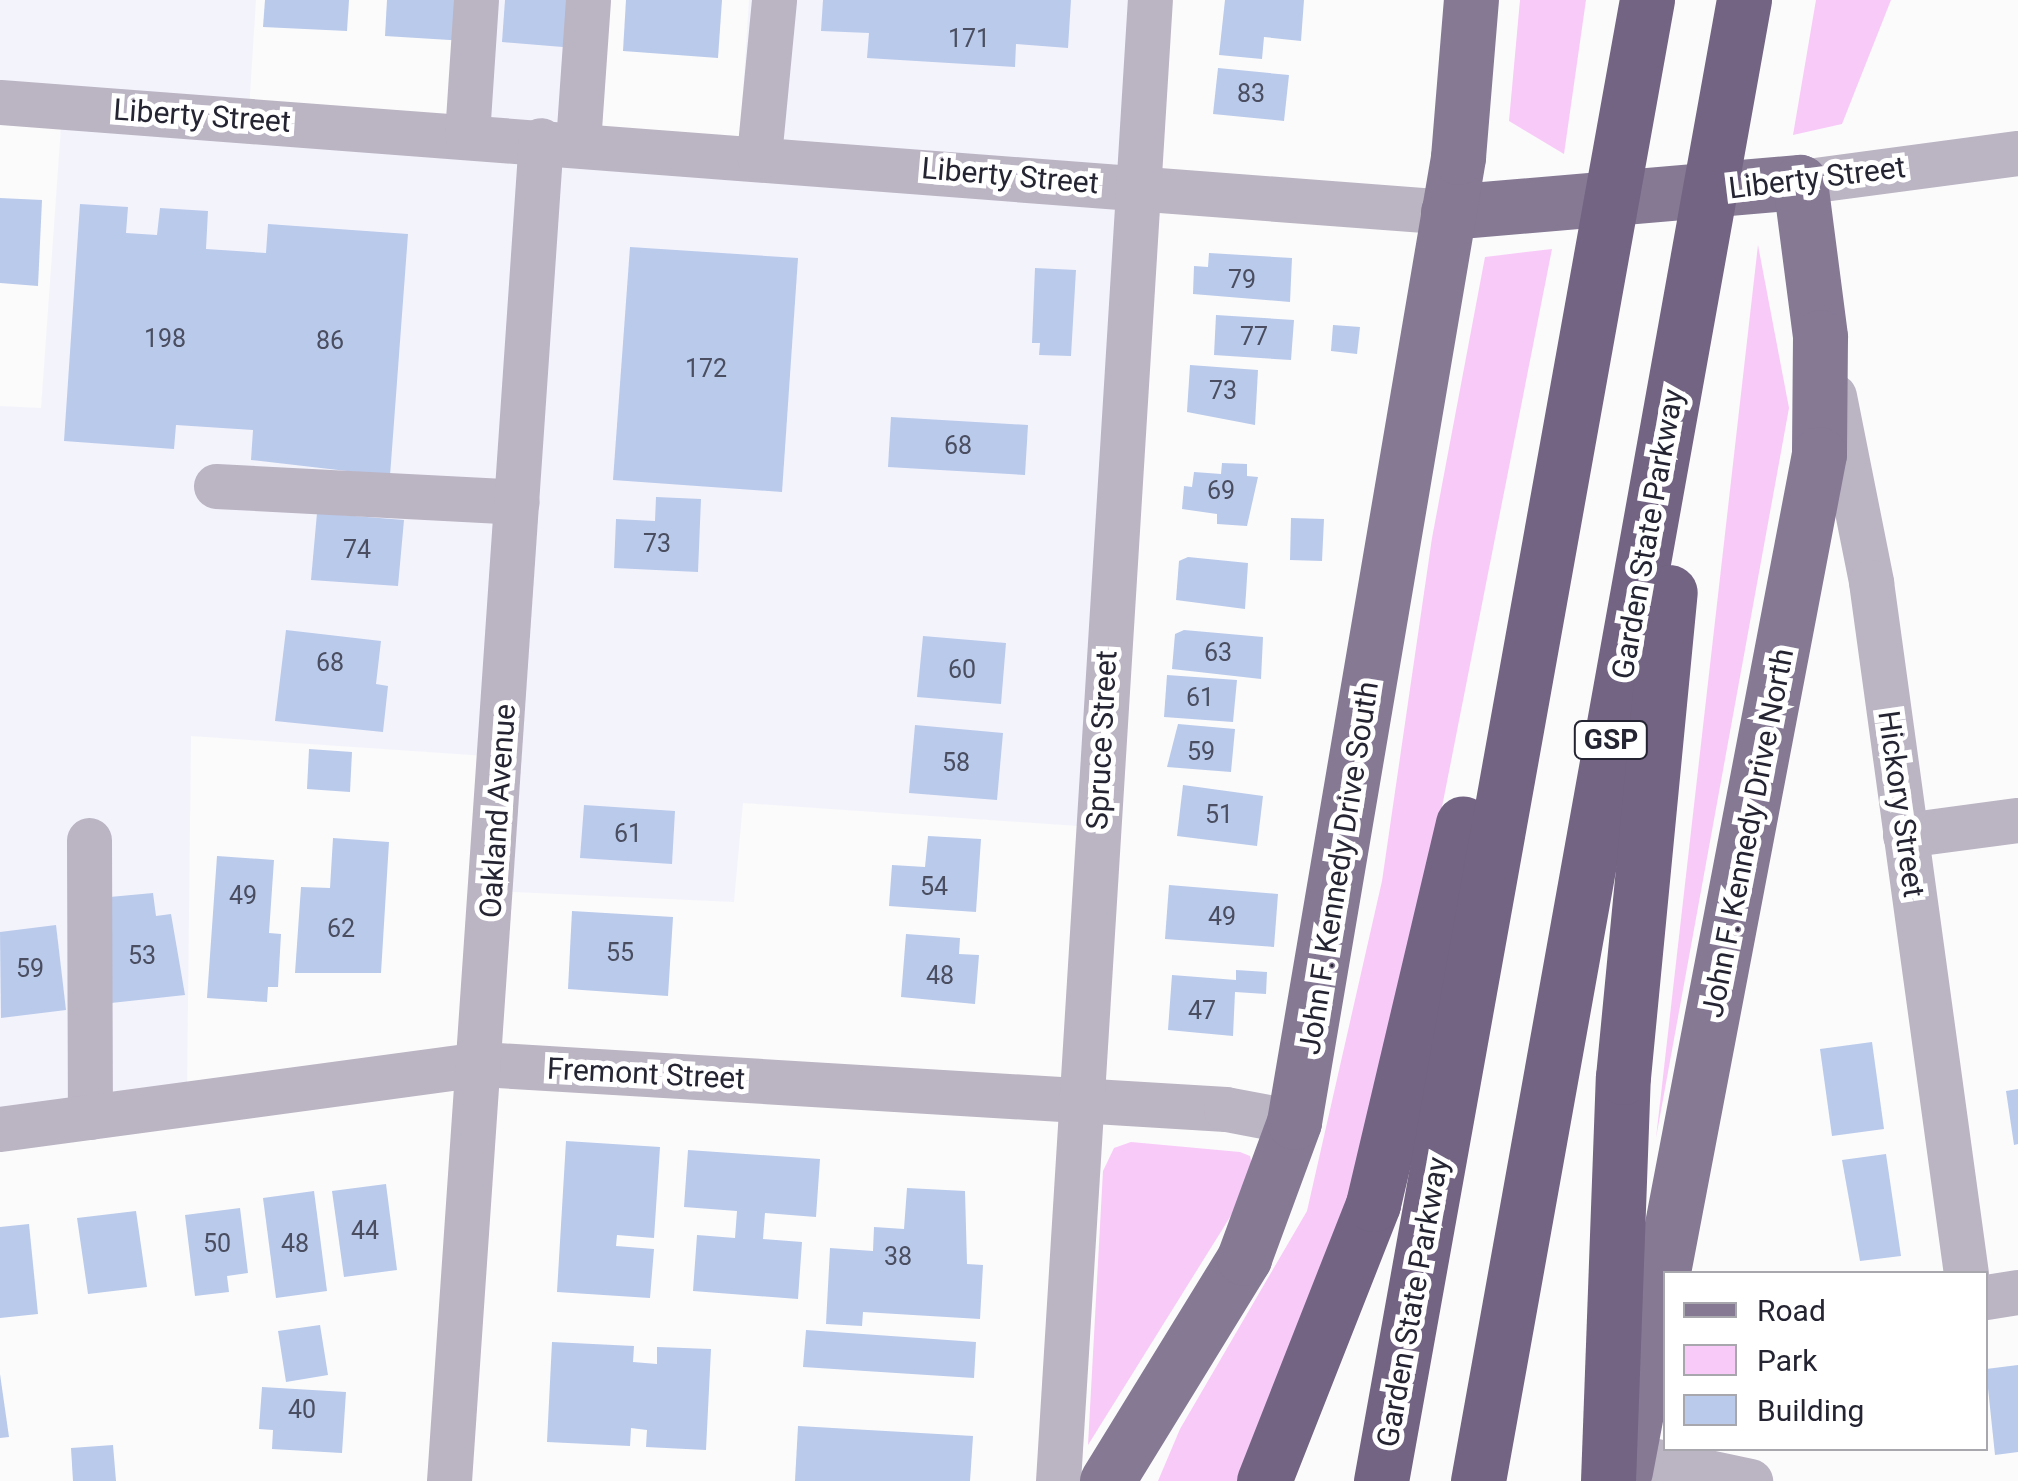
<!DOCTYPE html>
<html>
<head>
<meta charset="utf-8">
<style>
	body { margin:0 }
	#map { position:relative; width:2018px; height:1481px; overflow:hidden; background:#fbfbfb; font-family:Roboto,sans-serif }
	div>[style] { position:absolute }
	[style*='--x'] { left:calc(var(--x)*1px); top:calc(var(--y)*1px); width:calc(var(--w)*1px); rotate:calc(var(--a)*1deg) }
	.built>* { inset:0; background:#f3f3fc }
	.green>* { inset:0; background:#f8caf8 }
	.building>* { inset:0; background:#bacaeb }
	.minor>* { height:45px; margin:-22.5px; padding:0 22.5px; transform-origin:22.5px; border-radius:22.5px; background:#bbb4c3 }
	.major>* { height:55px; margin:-27.5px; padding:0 27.5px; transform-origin:27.5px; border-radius:27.5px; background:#857994 }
	.highway>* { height:55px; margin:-27.5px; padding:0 27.5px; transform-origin:27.5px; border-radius:27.5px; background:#726482 }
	span { translate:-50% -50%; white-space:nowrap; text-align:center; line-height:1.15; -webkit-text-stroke:10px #fff; paint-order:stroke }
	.number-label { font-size:25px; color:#4a4e60 }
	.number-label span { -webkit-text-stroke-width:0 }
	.shield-label span { padding:2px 8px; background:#fff; border:2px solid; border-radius:8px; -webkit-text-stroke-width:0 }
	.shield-label { font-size:28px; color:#242432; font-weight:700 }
	.street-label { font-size:30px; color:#242432 }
	.legend { position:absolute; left:1663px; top:1271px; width:325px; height:180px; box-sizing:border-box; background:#fff; border:2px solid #a7a7ad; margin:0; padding:12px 18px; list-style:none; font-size:30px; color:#242432 }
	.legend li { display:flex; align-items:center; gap:20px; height:50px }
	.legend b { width:50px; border:2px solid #a7a7ad }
</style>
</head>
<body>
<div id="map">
	<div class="built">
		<div style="clip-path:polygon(0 0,256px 0,249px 110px,0 92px)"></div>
		<div style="clip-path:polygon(491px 0,610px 0,601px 144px,739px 154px,749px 0,1165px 0,1107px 828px,743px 803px,734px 902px,493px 891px,501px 757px,191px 736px,187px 1095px,0 1119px,0 406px,41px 408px,62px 113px,481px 136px)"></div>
	</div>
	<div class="green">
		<div style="clip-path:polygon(1520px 0,1586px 0,1564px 154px,1509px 121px)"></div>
		<div style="clip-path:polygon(1816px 0,1891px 0,1842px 124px,1793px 135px)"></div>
		<div style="clip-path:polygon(1758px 245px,1789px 408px,1656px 1138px)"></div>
		<div style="clip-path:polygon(1552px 249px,1401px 1015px,1336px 1248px,1241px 1481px,1158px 1481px,1180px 1429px,1307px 1211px,1382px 881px,1432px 538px,1485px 257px)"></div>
		<div style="clip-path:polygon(1131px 1142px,1240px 1152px,1250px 1156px,1255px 1177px,1088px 1445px,1103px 1171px,1114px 1148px)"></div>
	</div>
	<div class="building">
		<div style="clip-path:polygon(265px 0,349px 0,347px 31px,263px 27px)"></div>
		<div style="clip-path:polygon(387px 0,469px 0,466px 41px,385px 36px)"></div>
		<div style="clip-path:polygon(505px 0,579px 0,575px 48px,502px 42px)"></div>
		<div style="clip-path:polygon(626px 0,722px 0,718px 58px,623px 51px)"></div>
		<div style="clip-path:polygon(823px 0,1071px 0,1068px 48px,1016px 44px,1015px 67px,867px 58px,869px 33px,821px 31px)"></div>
		<div style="clip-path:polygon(1225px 0,1304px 0,1301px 41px,1264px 37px,1262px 59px,1219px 55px)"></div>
		<div style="clip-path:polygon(1218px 68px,1289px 75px,1284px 121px,1213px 114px)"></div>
		<div style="clip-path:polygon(0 198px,42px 200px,38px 286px,0 283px)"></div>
		<div style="clip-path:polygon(80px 204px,128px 207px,126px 233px,157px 235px,160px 208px,208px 211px,206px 249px,266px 253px,268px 224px,408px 234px,390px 476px,251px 460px,253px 430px,176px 425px,174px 449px,64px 441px)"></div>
		<div style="clip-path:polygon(630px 247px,798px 258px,782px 492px,613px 480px)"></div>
		<div style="clip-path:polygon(1209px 253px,1292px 258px,1290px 302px,1193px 294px,1194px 266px,1208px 267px)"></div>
		<div style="clip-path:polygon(1035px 268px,1076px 270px,1071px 356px,1039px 355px,1040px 343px,1032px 343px)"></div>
		<div style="clip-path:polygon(1216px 315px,1294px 320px,1291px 360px,1214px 355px)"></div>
		<div style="clip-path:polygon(1333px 325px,1360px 327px,1357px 354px,1331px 351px)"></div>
		<div style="clip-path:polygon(1190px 365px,1258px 370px,1255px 425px,1187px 412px)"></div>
		<div style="clip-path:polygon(891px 417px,1028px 425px,1025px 475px,888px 467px)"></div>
		<div style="clip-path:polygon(1222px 463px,1247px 464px,1247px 476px,1258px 477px,1247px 526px,1217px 524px,1217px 514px,1182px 509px,1184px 486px,1192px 487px,1194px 472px,1221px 474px)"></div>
		<div style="clip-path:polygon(656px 497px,701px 499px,698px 572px,614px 568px,616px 519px,655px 521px)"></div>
		<div style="clip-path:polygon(317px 513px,404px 520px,398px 586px,311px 580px)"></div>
		<div style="clip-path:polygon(1291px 518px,1324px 519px,1322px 561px,1290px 560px)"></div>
		<div style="clip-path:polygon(1188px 557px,1248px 563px,1245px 609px,1176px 600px,1179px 561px)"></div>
		<div style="clip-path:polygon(286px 630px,381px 641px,376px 684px,388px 686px,383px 732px,275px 721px)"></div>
		<div style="clip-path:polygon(1184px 630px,1263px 637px,1261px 679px,1172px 669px,1175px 634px)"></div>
		<div style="clip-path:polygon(923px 636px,1006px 643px,1001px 704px,917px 697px)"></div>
		<div style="clip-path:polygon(1167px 675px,1237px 680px,1233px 722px,1164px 717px)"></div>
		<div style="clip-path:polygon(1178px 724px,1235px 729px,1231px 772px,1167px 767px)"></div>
		<div style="clip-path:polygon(915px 725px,1003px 733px,997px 800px,909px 793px)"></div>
		<div style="clip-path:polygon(309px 749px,352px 752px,350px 792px,307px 789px)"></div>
		<div style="clip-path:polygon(1183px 785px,1263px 796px,1257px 846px,1177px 836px)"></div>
		<div style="clip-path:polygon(584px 805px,675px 811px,672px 864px,580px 858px)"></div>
		<div style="clip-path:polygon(928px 836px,981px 839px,976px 912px,889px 906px,892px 865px,925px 867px)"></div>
		<div style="clip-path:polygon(333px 838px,389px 842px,381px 973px,295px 973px,301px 887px,330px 888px)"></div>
		<div style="clip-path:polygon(217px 856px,274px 860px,269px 933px,281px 934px,278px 987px,268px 987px,267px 1002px,207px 998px)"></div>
		<div style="clip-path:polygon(1169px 885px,1278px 894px,1274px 947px,1165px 939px)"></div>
		<div style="clip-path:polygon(153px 893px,156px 916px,171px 914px,185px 995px,111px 1003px,99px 898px)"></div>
		<div style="clip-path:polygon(572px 911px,673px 917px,668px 996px,568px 989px)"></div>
		<div style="clip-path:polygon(56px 925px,66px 1010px,1px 1018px,0 932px)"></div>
		<div style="clip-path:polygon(906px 934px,960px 938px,959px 954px,979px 955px,975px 1004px,901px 997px)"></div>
		<div style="clip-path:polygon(1236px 970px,1267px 972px,1266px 994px,1235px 992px,1233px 1036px,1168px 1030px,1172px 975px,1236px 980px)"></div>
		<div style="clip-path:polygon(1872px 1042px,1884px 1129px,1832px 1136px,1820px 1049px)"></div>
		<div style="clip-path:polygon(2018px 1089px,2018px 1144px,2014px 1145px,2006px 1091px)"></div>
		<div style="clip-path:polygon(566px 1141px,660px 1147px,654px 1238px,617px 1235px,616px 1246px,654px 1249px,650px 1298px,557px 1292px)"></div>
		<div style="clip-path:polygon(688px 1150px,820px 1159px,816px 1217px,765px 1213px,763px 1239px,802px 1242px,798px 1299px,693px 1291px,697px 1235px,735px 1238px,737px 1211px,684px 1207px)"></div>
		<div style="clip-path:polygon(1886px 1154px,1901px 1256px,1860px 1261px,1842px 1160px)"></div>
		<div style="clip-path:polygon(386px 1184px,397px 1270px,344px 1277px,332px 1191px)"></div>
		<div style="clip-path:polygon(907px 1188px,965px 1191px,967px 1264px,983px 1265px,980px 1319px,863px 1312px,862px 1326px,826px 1324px,830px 1248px,873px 1251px,874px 1227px,904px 1229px)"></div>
		<div style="clip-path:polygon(314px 1191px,327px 1291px,276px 1298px,263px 1198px)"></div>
		<div style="clip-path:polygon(240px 1208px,248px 1273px,227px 1276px,229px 1292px,195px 1296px,185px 1215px)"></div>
		<div style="clip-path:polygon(136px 1211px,147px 1287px,88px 1294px,77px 1218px)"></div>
		<div style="clip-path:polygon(29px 1224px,38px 1314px,0 1318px,0 1227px)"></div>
		<div style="clip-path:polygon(320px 1325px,328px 1375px,286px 1382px,278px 1331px)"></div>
		<div style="clip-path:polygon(806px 1330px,976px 1342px,974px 1378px,803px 1367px)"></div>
		<div style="clip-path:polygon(552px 1342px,634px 1346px,633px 1362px,657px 1364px,657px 1347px,711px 1349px,706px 1450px,646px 1447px,647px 1430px,631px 1428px,630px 1446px,547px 1442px)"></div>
		<div style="clip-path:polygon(2018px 1365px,2018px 1452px,1995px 1455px,1986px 1369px)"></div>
		<div style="clip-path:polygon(0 1374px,9px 1437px,0 1438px)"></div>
		<div style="clip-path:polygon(262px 1387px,346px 1392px,342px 1453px,272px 1449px,273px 1430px,259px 1429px)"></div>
		<div style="clip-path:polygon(798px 1426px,973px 1436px,970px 1481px,795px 1481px)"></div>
		<div style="clip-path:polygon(113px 1445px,116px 1481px,73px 1481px,71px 1448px)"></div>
	</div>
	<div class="minor">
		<div style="--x:0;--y:102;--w:1452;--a:4.34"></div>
		<div style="--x:467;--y:135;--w:135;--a:-86.2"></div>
		<div style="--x:578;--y:143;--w:143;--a:-86"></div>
		<div style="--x:759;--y:156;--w:157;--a:-84.5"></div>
		<div style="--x:1800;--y:182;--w:220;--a:-7.6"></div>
		<div style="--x:1834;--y:396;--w:190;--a:78.7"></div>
		<div style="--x:1871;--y:582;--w:698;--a:82.18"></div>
		<div style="--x:216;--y:486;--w:301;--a:3"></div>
		<div style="--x:1905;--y:835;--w:114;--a:-7.6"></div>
		<div style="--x:89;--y:840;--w:277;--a:89.8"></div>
		<div style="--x:0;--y:1129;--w:485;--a:-7.7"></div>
		<div style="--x:481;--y:1064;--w:746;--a:3.46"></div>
		<div style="--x:1226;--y:1109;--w:69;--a:10.8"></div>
		<div style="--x:1986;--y:1297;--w:32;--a:-9"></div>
		<div style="--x:1628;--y:1455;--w:125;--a:12"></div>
		<div style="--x:449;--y:1481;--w:1344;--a:-86.08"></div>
		<div style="--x:1058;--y:1481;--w:1484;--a:-86.45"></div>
	</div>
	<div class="major">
		<div style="--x:1448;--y:212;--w:353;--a:-4.9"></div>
		<div style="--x:1800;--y:182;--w:156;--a:82.6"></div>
		<div style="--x:1820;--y:337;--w:117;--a:90.5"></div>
		<div style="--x:1819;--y:454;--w:1035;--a:100.8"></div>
		<div style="--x:1107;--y:1481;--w:262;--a:-58.4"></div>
		<div style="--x:1244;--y:1258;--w:145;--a:-69.8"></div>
		<div style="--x:1294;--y:1122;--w:979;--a:-80.35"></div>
		<div style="--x:1458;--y:157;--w:158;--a:-85.3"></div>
	</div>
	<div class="highway">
		<div style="--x:1264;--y:1481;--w:298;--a:-68.5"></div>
		<div style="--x:1373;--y:1204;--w:391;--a:-76.7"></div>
		<div style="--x:1381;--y:1481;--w:1505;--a:-79.82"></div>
		<div style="--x:1478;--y:1481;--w:1505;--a:-79.82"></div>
		<div style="--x:1608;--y:1481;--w:404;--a:-87.9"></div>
		<div style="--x:1623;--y:1077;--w:487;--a:-84.5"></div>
	</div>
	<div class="number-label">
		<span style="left:969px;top:39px">171</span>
		<span style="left:1251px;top:94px">83</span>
		<span style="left:1242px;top:280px">79</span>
		<span style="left:1254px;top:337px">77</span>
		<span style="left:165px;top:339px">198</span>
		<span style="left:330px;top:341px">86</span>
		<span style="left:706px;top:369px">172</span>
		<span style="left:1223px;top:391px">73</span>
		<span style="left:958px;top:446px">68</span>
		<span style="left:1221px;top:491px">69</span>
		<span style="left:657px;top:544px">73</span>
		<span style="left:357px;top:550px">74</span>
		<span style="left:1218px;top:653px">63</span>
		<span style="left:330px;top:663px">68</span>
		<span style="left:962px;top:670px">60</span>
		<span style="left:1200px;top:698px">61</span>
		<span style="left:1201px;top:752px">59</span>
		<span style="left:956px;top:763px">58</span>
		<span style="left:1219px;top:815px">51</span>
		<span style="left:628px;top:834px">61</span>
		<span style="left:934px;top:887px">54</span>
		<span style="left:243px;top:896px">49</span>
		<span style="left:1222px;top:917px">49</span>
		<span style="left:341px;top:929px">62</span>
		<span style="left:620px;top:953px">55</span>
		<span style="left:142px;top:956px">53</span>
		<span style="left:30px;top:969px">59</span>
		<span style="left:940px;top:976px">48</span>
		<span style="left:1202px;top:1011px">47</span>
		<span style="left:365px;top:1231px">44</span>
		<span style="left:217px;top:1244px">50</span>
		<span style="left:295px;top:1244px">48</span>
		<span style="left:898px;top:1257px">38</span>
		<span style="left:302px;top:1410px">40</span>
	</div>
	<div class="shield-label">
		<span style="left:1611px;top:740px">GSP</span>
	</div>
	<div class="street-label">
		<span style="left:202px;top:116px;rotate:4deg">Liberty Street</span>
		<span style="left:1010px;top:176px;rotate:5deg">Liberty Street</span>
		<span style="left:1817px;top:178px;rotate:-7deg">Liberty Street</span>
		<span style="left:1648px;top:534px;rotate:-80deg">Garden State Parkway</span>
		<span style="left:1102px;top:740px;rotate:-87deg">Spruce Street</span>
		<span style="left:1901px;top:804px;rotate:82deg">Hickory Street</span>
		<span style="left:498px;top:811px;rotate:-86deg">Oakland Avenue</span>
		<span style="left:1748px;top:833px;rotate:-79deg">John F. Kennedy Drive North</span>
		<span style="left:1339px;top:868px;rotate:-81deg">John F. Kennedy Drive South</span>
		<span style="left:646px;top:1074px;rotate:3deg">Fremont Street</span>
		<span style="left:1413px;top:1302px;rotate:-80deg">Garden State Parkway</span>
	</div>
	<ul class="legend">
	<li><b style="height:12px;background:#857994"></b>Road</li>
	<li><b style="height:28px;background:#f8caf8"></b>Park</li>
	<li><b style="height:28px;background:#bacaeb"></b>Building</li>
	</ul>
</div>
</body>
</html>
